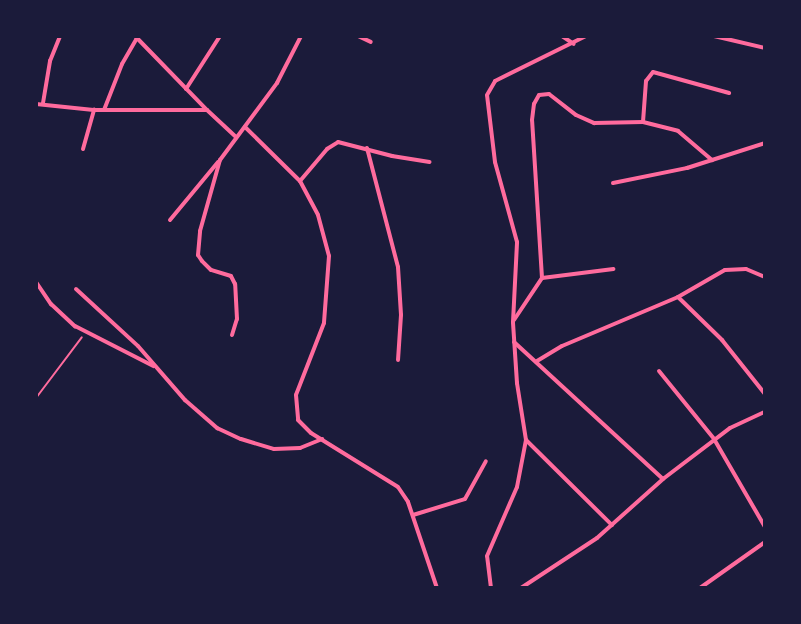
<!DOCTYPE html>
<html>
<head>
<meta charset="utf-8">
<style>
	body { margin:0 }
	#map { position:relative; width:801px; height:624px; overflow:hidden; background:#1b1b3a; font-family:"Roboto Serif",serif }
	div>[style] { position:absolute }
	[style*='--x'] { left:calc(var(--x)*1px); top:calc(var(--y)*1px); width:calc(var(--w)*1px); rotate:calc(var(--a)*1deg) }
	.path>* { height:2px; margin:-1px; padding:0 1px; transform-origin:1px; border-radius:1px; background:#ff6b9d }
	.minor>* { height:4px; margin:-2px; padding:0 2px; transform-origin:2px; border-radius:2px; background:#ff6b9d }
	span { translate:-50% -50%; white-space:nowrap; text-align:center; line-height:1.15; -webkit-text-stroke:5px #1b1b3a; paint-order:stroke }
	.frame { position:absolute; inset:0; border:38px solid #1b1b3a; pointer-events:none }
</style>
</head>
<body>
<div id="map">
	<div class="path">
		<div style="--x:36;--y:398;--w:76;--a:-53"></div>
	</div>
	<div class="minor">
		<div style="--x:135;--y:36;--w:103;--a:45.8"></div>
		<div style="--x:358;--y:36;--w:14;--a:25"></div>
		<div style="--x:562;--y:36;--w:14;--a:34"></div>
		<div style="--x:714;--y:36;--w:52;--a:13.2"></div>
		<div style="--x:186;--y:89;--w:63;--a:-57.3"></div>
		<div style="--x:43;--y:103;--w:43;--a:-80.5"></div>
		<div style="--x:50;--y:61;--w:27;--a:-68"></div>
		<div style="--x:36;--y:104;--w:58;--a:5.9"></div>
		<div style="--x:94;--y:110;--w:113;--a:0"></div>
		<div style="--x:207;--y:110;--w:40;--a:43"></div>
		<div style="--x:104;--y:110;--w:49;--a:-68.6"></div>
		<div style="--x:122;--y:64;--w:30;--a:-60"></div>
		<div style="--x:643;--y:122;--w:41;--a:-85.8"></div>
		<div style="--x:646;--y:81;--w:11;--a:-52"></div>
		<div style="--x:653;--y:72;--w:79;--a:15.4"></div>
		<div style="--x:245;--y:127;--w:77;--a:44.5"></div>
		<div style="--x:300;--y:181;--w:38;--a:62"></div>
		<div style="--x:318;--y:215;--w:42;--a:75"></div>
		<div style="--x:329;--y:256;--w:67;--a:94.3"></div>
		<div style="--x:324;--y:323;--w:77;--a:111.3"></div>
		<div style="--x:296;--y:395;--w:25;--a:85"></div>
		<div style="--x:298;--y:420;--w:18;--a:45"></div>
		<div style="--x:311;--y:433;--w:102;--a:31.8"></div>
		<div style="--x:398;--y:487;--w:18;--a:56"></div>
		<div style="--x:408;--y:502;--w:91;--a:71.4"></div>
		<div style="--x:367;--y:148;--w:123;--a:75.4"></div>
		<div style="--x:398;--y:267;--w:48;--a:86.4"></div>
		<div style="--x:401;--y:315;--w:45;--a:93.8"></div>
		<div style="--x:83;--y:149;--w:41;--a:-74.2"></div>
		<div style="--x:300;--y:181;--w:42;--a:-49.8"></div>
		<div style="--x:327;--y:149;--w:13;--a:-32"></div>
		<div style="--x:338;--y:142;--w:56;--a:14.5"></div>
		<div style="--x:392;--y:156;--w:38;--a:9"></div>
		<div style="--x:613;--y:183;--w:76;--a:-11.5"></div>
		<div style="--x:687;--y:168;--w:82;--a:-17.8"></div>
		<div style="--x:170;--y:220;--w:75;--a:-50.4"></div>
		<div style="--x:542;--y:278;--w:72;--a:-7.2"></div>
		<div style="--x:36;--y:282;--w:27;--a:56"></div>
		<div style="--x:51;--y:304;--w:33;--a:43"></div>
		<div style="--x:75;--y:326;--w:88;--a:27.1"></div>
		<div style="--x:76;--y:289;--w:84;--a:42.6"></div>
		<div style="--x:138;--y:346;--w:72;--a:49"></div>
		<div style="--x:185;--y:400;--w:43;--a:41.2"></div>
		<div style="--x:217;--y:428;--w:26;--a:25"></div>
		<div style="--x:241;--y:439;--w:34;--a:17"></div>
		<div style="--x:274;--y:449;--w:26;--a:-2"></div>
		<div style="--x:300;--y:448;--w:24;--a:-22"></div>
		<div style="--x:678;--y:297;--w:62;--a:44.3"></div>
		<div style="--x:722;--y:340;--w:69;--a:51.5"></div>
		<div style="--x:514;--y:320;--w:50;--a:-56.3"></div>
		<div style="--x:542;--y:278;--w:158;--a:-93.6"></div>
		<div style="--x:532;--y:120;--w:16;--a:-83"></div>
		<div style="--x:534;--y:104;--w:10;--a:-61"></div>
		<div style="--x:539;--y:95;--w:10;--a:-6"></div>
		<div style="--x:549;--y:94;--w:34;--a:38"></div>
		<div style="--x:576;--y:115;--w:20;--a:24"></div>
		<div style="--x:594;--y:123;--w:49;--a:-1.2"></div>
		<div style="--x:643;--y:122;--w:36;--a:14"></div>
		<div style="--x:678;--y:131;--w:45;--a:40.5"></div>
		<div style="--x:232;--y:335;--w:17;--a:-73"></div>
		<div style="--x:237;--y:319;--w:35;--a:-93"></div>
		<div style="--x:235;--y:284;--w:9;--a:-117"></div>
		<div style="--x:231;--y:276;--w:21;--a:-163"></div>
		<div style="--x:211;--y:270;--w:13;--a:-135"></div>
		<div style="--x:202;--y:261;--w:7;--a:-124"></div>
		<div style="--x:198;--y:255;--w:24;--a:-85"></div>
		<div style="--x:200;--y:231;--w:74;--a:-74.3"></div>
		<div style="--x:220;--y:160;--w:96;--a:-53.5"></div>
		<div style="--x:277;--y:83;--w:53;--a:-62.9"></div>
		<div style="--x:514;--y:342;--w:202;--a:42.6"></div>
		<div style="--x:537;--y:361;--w:29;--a:-31"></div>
		<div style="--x:562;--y:346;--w:126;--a:-22.9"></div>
		<div style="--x:678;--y:297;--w:54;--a:-29.9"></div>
		<div style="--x:725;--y:270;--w:21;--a:-3"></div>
		<div style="--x:746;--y:269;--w:21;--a:23"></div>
		<div style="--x:659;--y:371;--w:87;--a:51"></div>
		<div style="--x:714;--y:439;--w:102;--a:59.9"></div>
		<div style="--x:526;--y:440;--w:121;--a:44.7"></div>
		<div style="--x:413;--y:515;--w:54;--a:-17.1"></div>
		<div style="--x:465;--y:499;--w:43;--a:-61.1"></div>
		<div style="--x:491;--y:588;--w:32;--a:-97"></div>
		<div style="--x:487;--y:556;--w:75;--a:-66.5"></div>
		<div style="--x:517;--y:487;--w:48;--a:-79.2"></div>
		<div style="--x:526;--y:440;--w:58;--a:-99"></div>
		<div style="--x:517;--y:383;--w:61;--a:-93.8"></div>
		<div style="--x:513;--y:322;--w:80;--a:-87.1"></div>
		<div style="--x:517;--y:242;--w:83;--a:-105.4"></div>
		<div style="--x:495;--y:162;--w:67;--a:-96.8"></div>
		<div style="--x:487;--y:95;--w:16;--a:-60"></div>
		<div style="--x:495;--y:81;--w:102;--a:-26.3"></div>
		<div style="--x:521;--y:588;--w:91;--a:-33.3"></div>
		<div style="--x:597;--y:538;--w:89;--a:-41.8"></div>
		<div style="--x:663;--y:479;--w:84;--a:-37.3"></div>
		<div style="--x:730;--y:428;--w:38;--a:-25"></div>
		<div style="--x:700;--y:588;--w:80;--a:-35.3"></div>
	</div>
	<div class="frame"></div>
</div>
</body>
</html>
